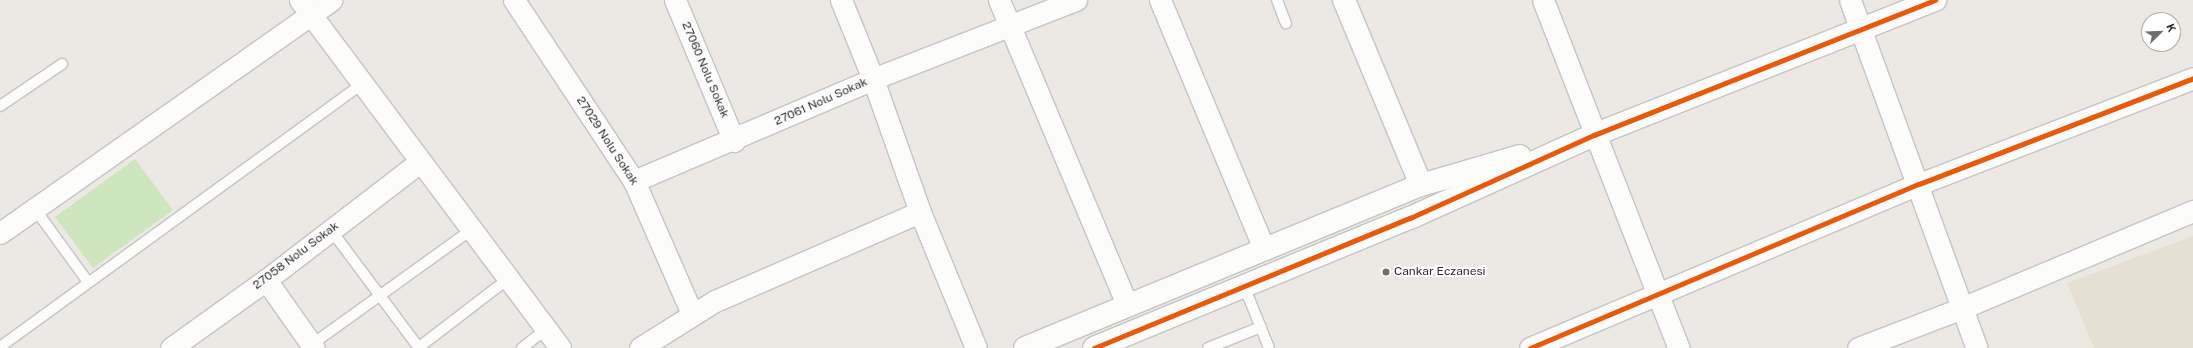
<!DOCTYPE html>
<html>
<head>
<meta charset="utf-8">
<style>
	body { margin:0 }
	#map { position:relative; width:2193px; height:348px; overflow:hidden; background:#ece8e4; font-family:"Public Sans",sans-serif }
	div>[style] { position:absolute }
	[style*='--x'] { left:calc(var(--x)*1px); top:calc(var(--y)*1px); width:calc(var(--w)*1px); rotate:calc(var(--a)*1deg) }
	.education>* { inset:0; background:#e6e0d3 }
	.green>* { inset:0; background:#cee6be }
	.roads { filter:drop-shadow(1px 0 #c5c4c5) drop-shadow(-1px 0 #c5c4c5) drop-shadow(0 1px #c5c4c5) drop-shadow(0 -1px #c5c4c5) }
	.lane>* { height:10px; margin:-5px; padding:0 5px; transform-origin:5px; border-radius:5px; background:#fcfcfb }
	.street>* { height:21px; margin:-10.5px; padding:0 10.5px; transform-origin:10.5px; border-radius:10.5px; background:#fcfcfb }
	.secondary>* { height:22px; margin:-11px; padding:0 11px; transform-origin:11px; border-radius:11px; background:#fcfcfb }
	.cycleway>* { height:5px; margin:-2.5px; padding:0 2.5px; transform-origin:2.5px; border-radius:2.5px; background:#e8590c }
	.dots>* { width:11px; height:11px; translate:-50% -50%; box-sizing:border-box; border:2px solid #fff; border-radius:50% }
	span { translate:-50% -50%; white-space:nowrap; text-align:center; line-height:1.15; -webkit-text-stroke:4px #fff; paint-order:stroke }
	.street-label { font-size:12px; color:#2e2e2e }
	.poi-label { font-size:12px; color:#2e2e2e }
	.left { translate:0 -50%; text-align:left }
	.north { position:absolute; left:2141px; top:12px; width:40px; height:40px; box-sizing:border-box; background:#fff; border:1px solid #ababab; border-radius:50%; rotate:67deg; font-size:11px; font-weight:700; line-height:16px; text-align:center; color:#2e2e2e }
	.north::after { content:''; display:block; margin:auto; width:14px; height:18px; background:#706f6e; clip-path:polygon(50% 0,100% 100%,50% 72%,0 100%) }
</style>
</head>
<body>
<div id="map">
	<div class="education">
		<div style="clip-path:polygon(2193px 236px,2193px 348px,2094px 348px,2067px 283px)"></div>
	</div>
	<div class="green">
		<div style="clip-path:polygon(135px 159px,173px 210px,93px 268px,55px 217px)"></div>
	</div>
	<div class="roads">
		<div class="lane">
			<div style="--x:1277;--y:0;--w:25;--a:69"></div>
			<div style="--x:0;--y:106;--w:75;--a:-34.1"></div>
			<div style="--x:35;--y:209;--w:90;--a:54"></div>
			<div style="--x:331;--y:230;--w:147;--a:53.3"></div>
			<div style="--x:1244;--y:286;--w:67;--a:68"></div>
			<div style="--x:311;--y:345;--w:197;--a:-35.7"></div>
			<div style="--x:0;--y:347;--w:447;--a:-36"></div>
			<div style="--x:418;--y:348;--w:113;--a:-37.5"></div>
			<div style="--x:522;--y:348;--w:31;--a:-38"></div>
			<div style="--x:1208;--y:348;--w:57;--a:-21.6"></div>
		</div>
		<div class="street">
			<div style="--x:300;--y:0;--w:434;--a:53.2"></div>
			<div style="--x:514;--y:0;--w:217;--a:56.5"></div>
			<div style="--x:634;--y:181;--w:145;--a:66.4"></div>
			<div style="--x:675;--y:0;--w:153;--a:67.3"></div>
			<div style="--x:841;--y:0;--w:85;--a:67.9"></div>
			<div style="--x:873;--y:79;--w:141;--a:70.5"></div>
			<div style="--x:920;--y:212;--w:147;--a:67.6"></div>
			<div style="--x:999;--y:0;--w:330;--a:67.2"></div>
			<div style="--x:1160;--y:0;--w:270;--a:67.3"></div>
			<div style="--x:1543;--y:0;--w:374;--a:68.7"></div>
			<div style="--x:1850;--y:0;--w:370;--a:70"></div>
			<div style="--x:634;--y:181;--w:260;--a:-23.1"></div>
			<div style="--x:873;--y:79;--w:218;--a:-21.3"></div>
			<div style="--x:0;--y:233;--w:405;--a:-35.1"></div>
			<div style="--x:266;--y:280;--w:83;--a:54.8"></div>
			<div style="--x:171;--y:348;--w:117;--a:-35.6"></div>
			<div style="--x:266;--y:280;--w:194;--a:-37.5"></div>
			<div style="--x:640;--y:348;--w:89;--a:-32.1"></div>
			<div style="--x:715;--y:301;--w:223;--a:-23.5"></div>
			<div style="--x:1530;--y:348;--w:422;--a:-22.9"></div>
			<div style="--x:1919;--y:184;--w:294;--a:-21.1"></div>
			<div style="--x:1858;--y:348;--w:111;--a:-21"></div>
			<div style="--x:1962;--y:308;--w:251;--a:-22.8"></div>
		</div>
		<div class="secondary">
			<div style="--x:1344;--y:0;--w:200;--a:67.4"></div>
			<div style="--x:1025;--y:348;--w:428;--a:-22.4"></div>
			<div style="--x:1421;--y:185;--w:103;--a:-16.3"></div>
			<div style="--x:1094;--y:348;--w:342;--a:-22.4"></div>
			<div style="--x:1410;--y:218;--w:202;--a:-24.3"></div>
			<div style="--x:1594;--y:135;--w:367;--a:-21.6"></div>
		</div>
	</div>
	<div class="cycleway">
		<div style="--x:1094;--y:348;--w:342;--a:-22.4"></div>
		<div style="--x:1410;--y:218;--w:202;--a:-24.3"></div>
		<div style="--x:1594;--y:135;--w:367;--a:-21.6"></div>
		<div style="--x:1530;--y:348;--w:422;--a:-22.9"></div>
		<div style="--x:1919;--y:184;--w:294;--a:-21.1"></div>
	</div>
	<div class="dots">
		<div style="left:1386px;top:272px;background:#706f6e"></div>
	</div>
	<div class="street-label">
		<span style="left:705px;top:70px;rotate:67deg">27060 Nolu Sokak</span>
		<span style="left:821px;top:102px;rotate:-24deg">27061 Nolu Sokak</span>
		<span style="left:607px;top:141px;rotate:57deg">27029 Nolu Sokak</span>
		<span style="left:296px;top:256px;rotate:-37deg">27058 Nolu Sokak</span>
	</div>
	<div class="poi-label">
		<span class="left" style="left:1394px;top:272px">Cankar Eczanesi</span>
	</div>
	<div class="north">K</div>
</div>
</body>
</html>
